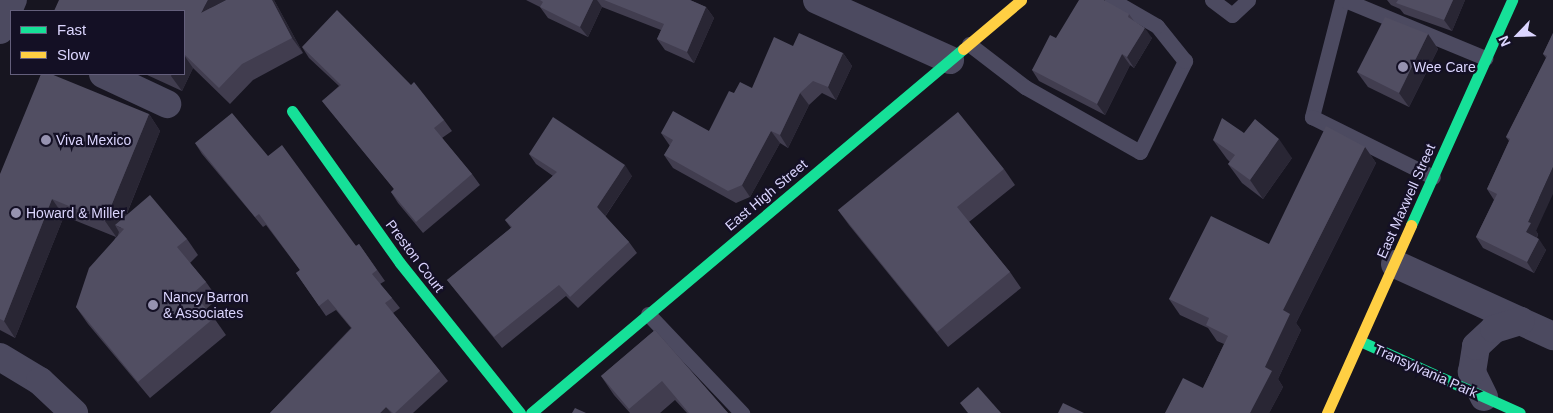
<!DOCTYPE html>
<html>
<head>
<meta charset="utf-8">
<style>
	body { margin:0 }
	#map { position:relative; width:1553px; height:413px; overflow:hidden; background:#171520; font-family:Helvetica,sans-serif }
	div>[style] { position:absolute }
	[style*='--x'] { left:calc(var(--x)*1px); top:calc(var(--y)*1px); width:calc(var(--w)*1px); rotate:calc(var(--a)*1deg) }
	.lane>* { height:15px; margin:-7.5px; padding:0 7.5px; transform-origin:7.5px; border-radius:7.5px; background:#4c4a60 }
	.street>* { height:28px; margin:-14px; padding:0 14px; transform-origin:14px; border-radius:14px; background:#4c4a60 }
	.fast>* { height:11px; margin:-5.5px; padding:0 5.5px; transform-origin:5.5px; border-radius:5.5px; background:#16e098 }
	.slow>* { height:11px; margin:-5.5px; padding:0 5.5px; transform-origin:5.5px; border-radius:5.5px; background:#ffcf43 }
	.wall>* { inset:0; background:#413d4f }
	.shaded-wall>* { inset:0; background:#292634 }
	.building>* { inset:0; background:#514e62 }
	.dots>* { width:14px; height:14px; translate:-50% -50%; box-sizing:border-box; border:2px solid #141025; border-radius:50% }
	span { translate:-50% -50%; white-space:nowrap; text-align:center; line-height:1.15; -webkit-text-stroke:4.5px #141025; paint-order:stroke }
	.poi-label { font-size:14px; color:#dbd5fe }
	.left { translate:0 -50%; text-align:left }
	.street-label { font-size:14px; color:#dbd5fe }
	.legend { position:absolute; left:10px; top:10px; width:175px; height:65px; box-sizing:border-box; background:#141025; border:1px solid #645f7c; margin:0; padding:6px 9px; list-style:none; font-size:15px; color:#dbd5fe }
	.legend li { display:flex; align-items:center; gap:10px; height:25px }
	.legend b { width:25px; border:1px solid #645f7c }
	.north { position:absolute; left:1493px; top:10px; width:50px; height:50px; -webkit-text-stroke:4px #141025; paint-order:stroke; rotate:246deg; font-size:14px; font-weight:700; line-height:20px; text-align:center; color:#dbd5fe }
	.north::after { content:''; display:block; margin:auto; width:18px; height:22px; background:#dbd5fe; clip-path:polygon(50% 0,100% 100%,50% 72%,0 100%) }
</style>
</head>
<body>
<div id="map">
	<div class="lane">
		<div style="--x:1212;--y:0;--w:25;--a:37"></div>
		<div style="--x:1232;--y:15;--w:22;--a:-43"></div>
		<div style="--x:1342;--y:0;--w:121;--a:104.4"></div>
		<div style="--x:1312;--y:117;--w:135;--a:26.4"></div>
		<div style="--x:1345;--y:0;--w:152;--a:22.5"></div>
		<div style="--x:969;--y:44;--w:71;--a:37.5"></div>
		<div style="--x:1025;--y:87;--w:132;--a:29.5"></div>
		<div style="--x:1140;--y:152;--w:102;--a:-63.7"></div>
		<div style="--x:1185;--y:61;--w:45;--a:-128.7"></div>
		<div style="--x:1157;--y:26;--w:52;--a:-150"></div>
		<div style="--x:648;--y:314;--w:137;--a:46.5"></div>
	</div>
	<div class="street">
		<div style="--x:817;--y:0;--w:146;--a:24.3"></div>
		<div style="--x:0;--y:30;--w:33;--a:-67"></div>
		<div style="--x:103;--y:74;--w:71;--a:25.1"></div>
		<div style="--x:1395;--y:264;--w:174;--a:24.5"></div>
		<div style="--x:0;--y:357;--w:47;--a:31"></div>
		<div style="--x:40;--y:381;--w:47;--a:43.3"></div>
		<div style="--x:1484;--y:397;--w:28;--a:-116"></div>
		<div style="--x:1472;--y:372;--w:26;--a:-81"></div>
		<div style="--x:1476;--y:346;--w:25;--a:-43"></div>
		<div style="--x:1494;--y:329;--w:28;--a:-17"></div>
	</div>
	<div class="fast">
		<div style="--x:292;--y:111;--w:186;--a:54.6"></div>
		<div style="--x:400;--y:263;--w:192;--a:51.3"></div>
		<div style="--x:1411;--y:225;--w:247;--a:-65.8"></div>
		<div style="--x:1360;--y:341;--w:175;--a:24.2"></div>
		<div style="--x:531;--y:413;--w:565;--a:-40.12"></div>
	</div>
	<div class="slow">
		<div style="--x:963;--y:49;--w:76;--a:-40.2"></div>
		<div style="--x:1327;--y:413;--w:206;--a:-65.9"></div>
	</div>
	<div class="wall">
		<div style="clip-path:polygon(274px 0,303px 53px,253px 80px,230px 104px,193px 68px,182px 91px,145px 74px,184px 74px,184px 11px)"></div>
		<div style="clip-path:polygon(526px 0,690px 0,706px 7px,714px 18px,694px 63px,665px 50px,657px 39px,661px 30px,602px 7px,588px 37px,548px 18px,540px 7px)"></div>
		<div style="clip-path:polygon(1387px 0,1465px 0,1452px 31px,1404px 14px,1400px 9px,1391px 5px)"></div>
		<div style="clip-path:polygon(1129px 14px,1134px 21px,1152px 38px,1134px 68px,1130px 65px,1105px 115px,1039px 81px,1032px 70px,1056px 38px)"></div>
		<div style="clip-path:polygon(1553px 33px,1536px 231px,1538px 234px,1537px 238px,1546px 250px,1534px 273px,1483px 248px,1476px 237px,1494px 200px,1487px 189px,1509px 141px,1506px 137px,1546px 58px,1543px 54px)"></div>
		<div style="clip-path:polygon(1428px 34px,1438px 49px,1409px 107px,1368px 87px,1357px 72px)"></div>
		<div style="clip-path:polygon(302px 47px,444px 120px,452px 131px,442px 138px,472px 174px,480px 185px,423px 233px,398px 203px,391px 192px,394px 189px,330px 111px,322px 101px,339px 86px,309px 58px)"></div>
		<div style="clip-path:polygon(843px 53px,852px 66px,836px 100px,822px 93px,809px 105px,788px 148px,780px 143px,750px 197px,736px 203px,673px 168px,664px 155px,670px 146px,661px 133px,709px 131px,734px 93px,752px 88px)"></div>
		<div style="clip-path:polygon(149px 114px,160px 131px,126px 216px,187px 239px,198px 255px,190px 263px,206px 282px,218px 299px,206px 309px,214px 318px,226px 335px,150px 398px,88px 324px,76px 307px,116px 237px,64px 216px,15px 338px,0 330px,0 174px)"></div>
		<div style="clip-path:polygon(1213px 140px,1292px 158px,1263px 199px,1242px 183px,1228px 164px,1230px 162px,1227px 159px)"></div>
		<div style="clip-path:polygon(195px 143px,268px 156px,356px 246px,359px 244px,385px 281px,380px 284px,392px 298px,400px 308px,393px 313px,440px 371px,448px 381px,413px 413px,270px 413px,351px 328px,336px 310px,326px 316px,296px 273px,300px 270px,266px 225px,263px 227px,202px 154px)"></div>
		<div style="clip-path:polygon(1365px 147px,1376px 163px,1296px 323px,1301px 330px,1278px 379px,1283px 387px,1269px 413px,1165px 413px,1203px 388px,1224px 344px,1217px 341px,1208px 328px,1180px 315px,1169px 299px,1269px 244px)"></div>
		<div style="clip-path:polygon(529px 154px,632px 176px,605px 217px,629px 242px,637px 253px,578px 308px,566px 296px,502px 348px,455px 290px,447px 280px,511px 228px,505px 220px,553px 176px,536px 164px)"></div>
		<div style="clip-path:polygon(1004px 169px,1015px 185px,969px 222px,1010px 272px,1021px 288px,948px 347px,849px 225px,838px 210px)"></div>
		<div style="clip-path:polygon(655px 330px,728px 413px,687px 413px,675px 400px,660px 413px,630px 413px,614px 395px,601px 376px)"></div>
	</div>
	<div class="shaded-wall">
		<div style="clip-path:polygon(208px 0,226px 0,201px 13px)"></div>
		<div style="clip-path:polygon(272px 0,274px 0,303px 53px,292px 38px)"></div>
		<div style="clip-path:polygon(593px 0,597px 0,602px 7px,588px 37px,580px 27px)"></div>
		<div style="clip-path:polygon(1453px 0,1465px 0,1452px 31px,1444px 20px)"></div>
		<div style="clip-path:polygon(706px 7px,714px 18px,694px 63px,687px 52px)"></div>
		<div style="clip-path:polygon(1145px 28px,1152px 38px,1134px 68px,1127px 57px)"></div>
		<div style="clip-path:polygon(1428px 34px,1438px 49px,1409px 107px,1399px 93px)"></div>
		<div style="clip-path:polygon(843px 53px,852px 66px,836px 100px,828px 87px)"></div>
		<div style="clip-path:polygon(1122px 54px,1130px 65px,1105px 115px,1097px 104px)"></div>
		<div style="clip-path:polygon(184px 55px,193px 68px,182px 91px,171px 76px,172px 74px,184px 74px)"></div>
		<div style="clip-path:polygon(800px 93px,809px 105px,788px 148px,780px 135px)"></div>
		<div style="clip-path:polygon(149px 114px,160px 131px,121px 228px,115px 225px,119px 232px,117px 238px,105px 221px)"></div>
		<div style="clip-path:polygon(771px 131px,780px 143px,750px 197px,742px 185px)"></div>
		<div style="clip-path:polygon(1279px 139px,1292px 158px,1263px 199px,1250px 180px)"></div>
		<div style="clip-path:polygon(1365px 147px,1376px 163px,1296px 323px,1301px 330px,1278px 379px,1283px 387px,1269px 413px,1250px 413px,1283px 310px)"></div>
		<div style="clip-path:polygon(625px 165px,632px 176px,604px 218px,597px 207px)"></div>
		<div style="clip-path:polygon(1553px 167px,1553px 194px,1536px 231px,1538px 234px,1534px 243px,1526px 232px,1528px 222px)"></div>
		<div style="clip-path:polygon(52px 199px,64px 216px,15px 338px,4px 321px)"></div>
		<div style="clip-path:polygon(1539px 239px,1546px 250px,1534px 273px,1527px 262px)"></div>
		<div style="clip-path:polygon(386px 407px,391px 413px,380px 413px)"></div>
	</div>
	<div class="building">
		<div style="clip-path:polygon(59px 0,208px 0,201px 13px,226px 0,272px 0,292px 38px,242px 64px,219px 88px,184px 54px,184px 11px,54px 11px)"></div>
		<div style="clip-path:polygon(540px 0,593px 0,580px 27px,540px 7px,543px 2px)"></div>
		<div style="clip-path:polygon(604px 0,690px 0,706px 7px,687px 52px,657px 39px,664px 24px)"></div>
		<div style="clip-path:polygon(1079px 0,1104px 0,1129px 14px,1128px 17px,1145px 28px,1127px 57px,1122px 54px,1097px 104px,1032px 70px,1050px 35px,1056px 38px)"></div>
		<div style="clip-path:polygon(1396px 0,1453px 0,1444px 20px,1396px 3px,1398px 0)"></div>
		<div style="clip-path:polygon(337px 10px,411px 85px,414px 82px,444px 120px,434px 128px,472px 174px,416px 222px,391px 192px,394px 189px,322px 101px,341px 85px,302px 47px)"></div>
		<div style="clip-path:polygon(1385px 17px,1428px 34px,1399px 93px,1357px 72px)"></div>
		<div style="clip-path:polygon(799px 33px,843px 53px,828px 87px,813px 81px,800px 93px,780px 135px,771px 131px,742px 185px,728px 191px,664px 155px,673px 140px,661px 133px,673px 111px,709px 131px,729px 91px,734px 93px,740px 82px,752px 88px,774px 37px,793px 46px)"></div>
		<div style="clip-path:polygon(1553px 33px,1553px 167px,1528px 222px,1531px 223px,1526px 232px,1539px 239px,1527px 262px,1476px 237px,1497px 194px,1487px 189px,1510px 139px,1506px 137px,1547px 56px,1543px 54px)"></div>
		<div style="clip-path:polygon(41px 74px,51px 74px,149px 114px,105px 221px,52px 199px,4px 321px,0 319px,0 174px)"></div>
		<div style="clip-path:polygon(958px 112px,1004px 169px,957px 207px,1010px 272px,937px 332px,838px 210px)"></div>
		<div style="clip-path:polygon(232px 113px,268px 156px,282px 145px,356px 246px,359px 244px,377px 270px,372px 274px,392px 298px,385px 303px,440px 371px,395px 413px,393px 413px,386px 407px,380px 413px,270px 413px,352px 328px,328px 299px,319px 306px,296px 273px,300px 270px,259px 214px,255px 217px,195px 143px)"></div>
		<div style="clip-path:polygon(553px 117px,625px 165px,597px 207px,629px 242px,570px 297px,559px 285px,494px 337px,447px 280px,512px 227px,505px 220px,557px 172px,529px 154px)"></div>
		<div style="clip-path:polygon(1222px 118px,1244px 133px,1255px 119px,1279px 139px,1250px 180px,1228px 164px,1235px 155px,1213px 140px)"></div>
		<div style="clip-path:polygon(1326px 126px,1365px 147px,1283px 310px,1290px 314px,1265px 367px,1272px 371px,1250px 413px,1165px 413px,1183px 378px,1203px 388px,1228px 336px,1206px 325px,1209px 318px,1169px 299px,1211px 216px,1269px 244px)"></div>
		<div style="clip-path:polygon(150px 195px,187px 239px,177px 247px,206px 282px,193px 293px,214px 318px,138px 382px,76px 307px,89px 268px,124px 229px,115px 225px)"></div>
		<div style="clip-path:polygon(655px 330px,728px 413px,689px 413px,662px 381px,629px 409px,601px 376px)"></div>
		<div style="clip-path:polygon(978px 387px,1001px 413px,968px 413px,960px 403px)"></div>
		<div style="clip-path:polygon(1063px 403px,1084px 413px,1058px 413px)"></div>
		<div style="clip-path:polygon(575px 408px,586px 413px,572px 413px)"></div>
	</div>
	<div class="dots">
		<div style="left:1403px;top:67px;background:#9692b0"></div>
		<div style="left:46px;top:140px;background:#9692b0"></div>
		<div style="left:16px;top:213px;background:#9692b0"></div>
		<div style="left:153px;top:305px;background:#9692b0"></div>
	</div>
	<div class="poi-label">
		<span class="left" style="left:1413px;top:67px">Wee Care</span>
		<span class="left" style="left:56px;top:140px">Viva Mexico</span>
		<span class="left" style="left:26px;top:213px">Howard &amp; Miller</span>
		<span class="left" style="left:163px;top:305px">Nancy Barron<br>&amp; Associates</span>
	</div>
	<div class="street-label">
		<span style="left:766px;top:195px;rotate:-40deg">East High Street</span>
		<span style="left:1406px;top:201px;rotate:-66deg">East Maxwell Street</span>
		<span style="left:415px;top:256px;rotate:53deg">Preston Court</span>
		<span style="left:1426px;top:371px;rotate:24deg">Transylvania Park</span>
	</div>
	<ul class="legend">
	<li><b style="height:6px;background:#16e098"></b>Fast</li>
	<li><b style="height:6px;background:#ffcf43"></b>Slow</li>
	</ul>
	<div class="north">N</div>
</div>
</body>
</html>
